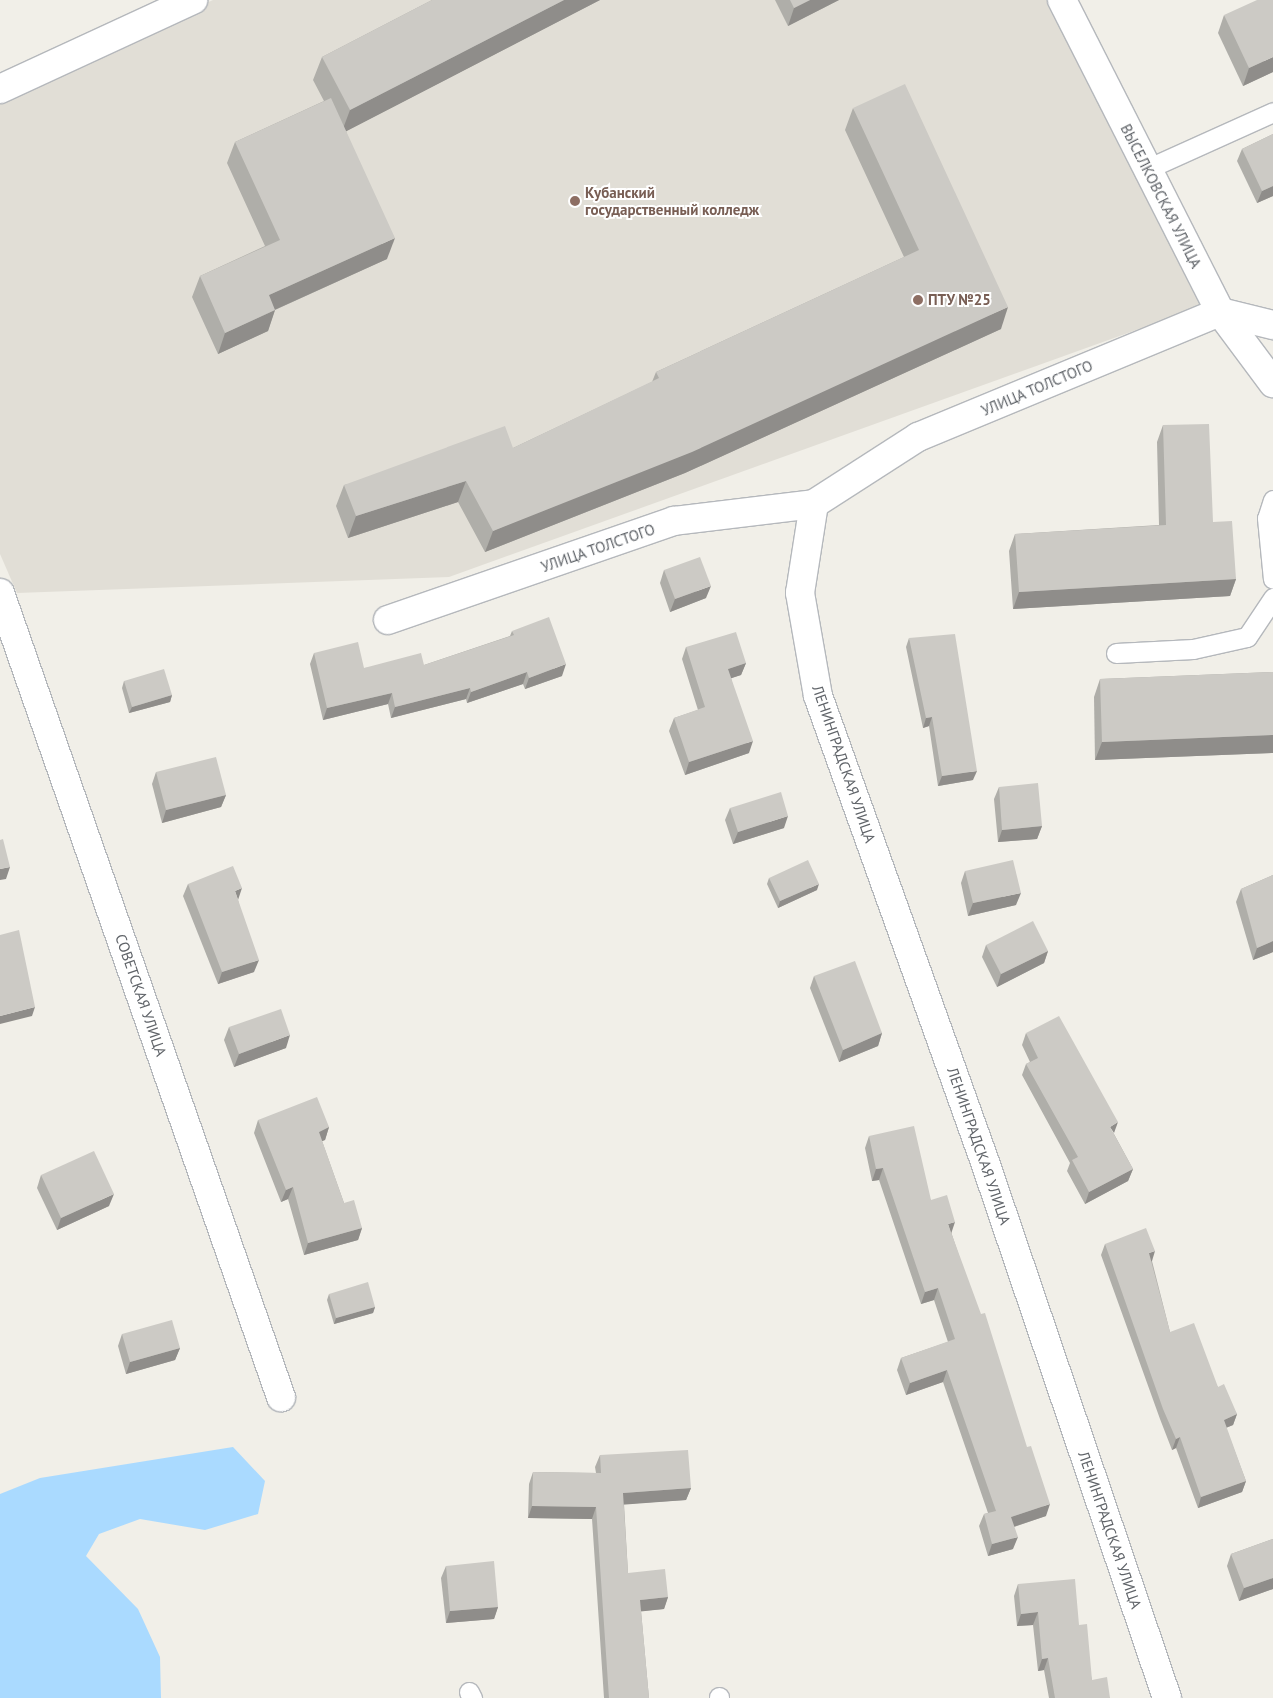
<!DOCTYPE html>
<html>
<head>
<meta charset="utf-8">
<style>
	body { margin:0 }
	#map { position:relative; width:1273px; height:1698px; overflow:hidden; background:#f1efe8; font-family:"PT Sans",sans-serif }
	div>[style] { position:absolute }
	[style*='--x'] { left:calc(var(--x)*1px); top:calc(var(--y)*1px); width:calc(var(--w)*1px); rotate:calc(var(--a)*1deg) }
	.education>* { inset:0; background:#e1ded6 }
	.water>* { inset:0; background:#aadaff }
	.roads { filter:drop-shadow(1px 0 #b5b8bc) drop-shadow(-1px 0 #b5b8bc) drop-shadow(0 1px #b5b8bc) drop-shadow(0 -1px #b5b8bc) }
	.lane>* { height:19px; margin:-9.5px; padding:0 9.5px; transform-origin:9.5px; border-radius:9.5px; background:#fff }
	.street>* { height:28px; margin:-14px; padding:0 14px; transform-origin:14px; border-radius:14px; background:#fff }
	.secondary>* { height:28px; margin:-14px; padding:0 14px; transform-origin:14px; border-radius:14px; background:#fff }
	.wall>* { inset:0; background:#afaea9 }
	.shaded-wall>* { inset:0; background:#8f8d8a }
	.building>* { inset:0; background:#cccac5 }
	.dots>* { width:14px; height:14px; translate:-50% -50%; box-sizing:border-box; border:2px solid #fff; border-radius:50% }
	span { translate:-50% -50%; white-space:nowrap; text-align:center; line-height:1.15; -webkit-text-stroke:4px #fff; paint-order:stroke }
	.education-label { font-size:15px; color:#785e54; font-weight:700 }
	.left { translate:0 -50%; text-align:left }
	.street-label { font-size:15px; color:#5f6368 }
</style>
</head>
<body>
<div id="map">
	<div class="education">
		<div style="clip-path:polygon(213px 0,1049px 0,1203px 306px,449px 577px,17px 593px,0 554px,0 96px)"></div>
	</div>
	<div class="water">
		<div style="clip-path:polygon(233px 1447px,265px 1481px,258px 1514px,205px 1530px,140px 1519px,99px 1534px,86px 1556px,138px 1609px,160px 1657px,161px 1698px,0 1698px,0 1494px,40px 1478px)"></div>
	</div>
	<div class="roads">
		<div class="lane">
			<div style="--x:1147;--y:169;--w:138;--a:-24.3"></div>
			<div style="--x:1273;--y:500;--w:19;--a:108"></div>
			<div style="--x:1267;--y:518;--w:61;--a:84.4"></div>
			<div style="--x:1116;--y:653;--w:77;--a:-3"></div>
			<div style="--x:1193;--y:649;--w:55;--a:-12.5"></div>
			<div style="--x:1247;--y:637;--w:47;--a:-56.3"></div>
			<div style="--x:469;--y:1692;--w:7;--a:63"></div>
			<div style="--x:719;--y:1697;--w:1;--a:90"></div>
		</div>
		<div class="street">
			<div style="--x:0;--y:89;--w:213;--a:-24.8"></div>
			<div style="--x:0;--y:593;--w:852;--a:70.74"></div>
			<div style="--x:388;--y:620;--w:303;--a:-19.1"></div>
			<div style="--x:674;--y:521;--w:141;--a:-6.9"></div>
			<div style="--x:1167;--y:1698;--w:563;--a:-108.76"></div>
			<div style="--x:986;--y:1165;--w:498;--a:-109.7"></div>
			<div style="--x:818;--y:696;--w:105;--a:-99.9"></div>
			<div style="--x:800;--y:593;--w:90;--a:-81.1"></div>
			<div style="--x:814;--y:504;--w:124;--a:-32.8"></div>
			<div style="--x:918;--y:437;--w:327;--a:-22.5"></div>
			<div style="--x:1220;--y:312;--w:89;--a:53.3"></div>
		</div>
		<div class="secondary">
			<div style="--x:1062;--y:0;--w:350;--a:63.1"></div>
			<div style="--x:1220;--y:312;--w:55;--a:13.8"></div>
		</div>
	</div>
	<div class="wall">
		<div style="clip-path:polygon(432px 0,600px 0,346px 131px,387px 259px,275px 310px,268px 331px,218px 354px,192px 297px,200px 276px,265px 246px,227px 163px,235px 142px,324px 101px,313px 80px,322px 57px)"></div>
		<div style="clip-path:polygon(775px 0,839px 0,788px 26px)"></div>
		<div style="clip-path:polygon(1224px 15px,1273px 72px,1243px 86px,1218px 33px)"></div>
		<div style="clip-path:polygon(853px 108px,1001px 329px,685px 473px,485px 552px,458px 502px,348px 538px,336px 506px,344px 485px,513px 448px,652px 382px,656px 372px,904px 257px,845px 130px)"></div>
		<div style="clip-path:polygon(1273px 134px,1273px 196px,1257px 203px,1237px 161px,1242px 149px)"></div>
		<div style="clip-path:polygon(1163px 425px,1213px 522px,1236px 579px,1230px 596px,1013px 609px,1009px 551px,1015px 534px,1159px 525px,1157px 442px)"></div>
		<div style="clip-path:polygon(664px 570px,706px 598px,670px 612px,660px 583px)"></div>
		<div style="clip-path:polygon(512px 631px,562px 676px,525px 689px,523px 684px,467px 703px,466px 699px,391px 718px,388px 704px,323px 720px,310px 664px,314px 653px,364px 668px,424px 665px,510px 636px)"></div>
		<div style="clip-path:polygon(909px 638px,973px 780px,938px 786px,929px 726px,923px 728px,906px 647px)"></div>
		<div style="clip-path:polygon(686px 647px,746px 663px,741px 675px,731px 678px,749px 753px,685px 775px,669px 731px,674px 718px,698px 710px,682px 659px)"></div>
		<div style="clip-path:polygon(1273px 672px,1273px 753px,1095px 760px,1094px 697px,1100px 679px)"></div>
		<div style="clip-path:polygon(124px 681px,172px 695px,170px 702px,129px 713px,122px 688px)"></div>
		<div style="clip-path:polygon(156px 772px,226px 795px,221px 807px,162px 823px,152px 784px)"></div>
		<div style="clip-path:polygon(999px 787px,1042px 826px,1037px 839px,998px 842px,994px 799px)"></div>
		<div style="clip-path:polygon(730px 808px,784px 828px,733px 844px,725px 820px)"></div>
		<div style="clip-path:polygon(965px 871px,1016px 905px,968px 916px,961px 883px)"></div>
		<div style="clip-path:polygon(1273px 875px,1273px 952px,1253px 960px,1236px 902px,1241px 889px)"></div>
		<div style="clip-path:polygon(769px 878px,817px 890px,778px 908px,767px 884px)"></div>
		<div style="clip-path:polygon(188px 884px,238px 900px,254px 972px,218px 984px,183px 896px)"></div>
		<div style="clip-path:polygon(986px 945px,1048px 951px,1044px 963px,997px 987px,982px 957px)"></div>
		<div style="clip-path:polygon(814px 976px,882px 1033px,878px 1046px,839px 1062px,810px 988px)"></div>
		<div style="clip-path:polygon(229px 1027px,286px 1048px,234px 1067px,224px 1040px)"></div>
		<div style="clip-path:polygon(1026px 1033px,1114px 1134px,1133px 1169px,1128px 1181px,1085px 1204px,1067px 1171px,1070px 1163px,1022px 1075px,1026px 1064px,1030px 1062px,1022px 1045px)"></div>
		<div style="clip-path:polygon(258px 1120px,329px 1127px,325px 1140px,322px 1141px,344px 1203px,362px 1228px,358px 1240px,304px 1255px,288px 1199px,281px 1202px,254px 1133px)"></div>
		<div style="clip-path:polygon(869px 1136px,931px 1200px,951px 1232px,1046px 1516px,1014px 1527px,1013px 1549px,988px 1556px,979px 1526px,984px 1514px,988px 1513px,943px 1382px,906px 1395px,897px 1370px,901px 1358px,948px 1342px,934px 1300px,921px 1304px,879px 1180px,872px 1181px,865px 1148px)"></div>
		<div style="clip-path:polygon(41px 1175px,109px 1206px,57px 1230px,37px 1188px)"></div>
		<div style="clip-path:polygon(1105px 1244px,1152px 1261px,1170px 1332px,1218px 1387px,1237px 1414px,1233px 1425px,1226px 1428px,1246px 1481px,1242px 1492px,1198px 1508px,1176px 1448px,1172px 1450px,1160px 1419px,1101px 1255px)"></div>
		<div style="clip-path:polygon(329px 1294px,375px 1307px,373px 1313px,334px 1324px,327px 1300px)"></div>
		<div style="clip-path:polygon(122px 1334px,180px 1348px,175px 1360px,126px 1374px,118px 1346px)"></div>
		<div style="clip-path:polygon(600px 1455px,691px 1488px,686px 1500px,624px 1504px,628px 1573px,668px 1597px,664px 1609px,641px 1611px,649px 1698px,604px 1698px,592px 1519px,528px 1518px,529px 1484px,533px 1472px,596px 1473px,595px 1467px)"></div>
		<div style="clip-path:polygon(1273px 1539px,1273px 1589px,1239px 1601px,1227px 1566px,1231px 1554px)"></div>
		<div style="clip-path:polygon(446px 1566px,498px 1607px,494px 1619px,446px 1623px,441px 1578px)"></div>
		<div style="clip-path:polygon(1018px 1584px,1079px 1625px,1092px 1680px,1110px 1698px,1049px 1698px,1044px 1670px,1038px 1671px,1033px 1625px,1017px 1626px,1014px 1596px)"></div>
	</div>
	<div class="shaded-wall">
		<div style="clip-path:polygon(564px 0,600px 0,341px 134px,350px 110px)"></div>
		<div style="clip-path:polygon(810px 0,839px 0,788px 26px,794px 8px)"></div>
		<div style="clip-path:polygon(1273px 57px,1273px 72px,1243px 86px,1249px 68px)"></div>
		<div style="clip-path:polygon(1273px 186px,1273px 196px,1257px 203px,1262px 191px)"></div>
		<div style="clip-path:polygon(395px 238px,387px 259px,261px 316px,269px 295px)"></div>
		<div style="clip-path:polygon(1008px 307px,1001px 329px,685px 473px,485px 552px,493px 531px)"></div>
		<div style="clip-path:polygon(275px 310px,268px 331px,218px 354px,225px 333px)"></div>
		<div style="clip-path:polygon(466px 481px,458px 502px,348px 538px,356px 516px)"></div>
		<div style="clip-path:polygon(1236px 579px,1230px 596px,1013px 609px,1019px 592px)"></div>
		<div style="clip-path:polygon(711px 586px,706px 598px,670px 612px,675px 599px)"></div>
		<div style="clip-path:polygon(746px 663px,741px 675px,723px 681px,728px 669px)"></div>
		<div style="clip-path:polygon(566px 664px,562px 676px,525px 689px,529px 678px)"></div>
		<div style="clip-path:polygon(527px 672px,523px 684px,467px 703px,471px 692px)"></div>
		<div style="clip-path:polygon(470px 688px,466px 699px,391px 718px,395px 707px)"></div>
		<div style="clip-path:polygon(392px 693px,388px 704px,323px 720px,327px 708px)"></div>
		<div style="clip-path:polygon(172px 695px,170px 702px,129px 713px,132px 707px)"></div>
		<div style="clip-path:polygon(932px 717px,929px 726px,923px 728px,926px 718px)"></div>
		<div style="clip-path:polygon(1273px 735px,1273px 753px,1095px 760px,1102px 742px)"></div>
		<div style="clip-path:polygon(753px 741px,749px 753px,685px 775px,689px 762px)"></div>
		<div style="clip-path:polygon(977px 771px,973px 780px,938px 786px,942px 776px)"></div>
		<div style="clip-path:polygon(226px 795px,221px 807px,162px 823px,166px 810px)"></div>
		<div style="clip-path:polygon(788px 816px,784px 828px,733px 844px,738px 832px)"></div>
		<div style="clip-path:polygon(1042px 826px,1037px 839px,998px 842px,1002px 830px)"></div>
		<div style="clip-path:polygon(10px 867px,6px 879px,0 880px,0 869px)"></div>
		<div style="clip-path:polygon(819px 884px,817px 890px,778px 908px,780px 901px)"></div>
		<div style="clip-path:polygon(242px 888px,238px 900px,235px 891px)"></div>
		<div style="clip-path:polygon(1021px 893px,1016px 905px,968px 916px,973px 903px)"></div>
		<div style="clip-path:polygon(1273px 941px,1273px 952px,1253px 960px,1257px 948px)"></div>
		<div style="clip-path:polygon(1048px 951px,1044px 963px,997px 987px,1001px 974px)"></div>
		<div style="clip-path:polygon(259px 960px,254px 972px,218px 984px,222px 972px)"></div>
		<div style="clip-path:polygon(35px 1007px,32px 1016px,0 1024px,0 1016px)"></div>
		<div style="clip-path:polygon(882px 1033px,878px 1046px,839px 1062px,843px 1050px)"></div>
		<div style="clip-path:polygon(290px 1035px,286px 1048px,234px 1067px,239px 1054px)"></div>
		<div style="clip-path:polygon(1118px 1122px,1114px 1133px,1110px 1127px)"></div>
		<div style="clip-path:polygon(329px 1127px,325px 1140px,314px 1144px,319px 1132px)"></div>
		<div style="clip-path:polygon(883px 1168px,879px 1180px,872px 1181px,876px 1169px)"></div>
		<div style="clip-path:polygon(1133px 1169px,1128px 1181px,1085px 1204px,1089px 1192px)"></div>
		<div style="clip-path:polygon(293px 1187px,288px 1199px,281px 1202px,286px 1190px)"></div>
		<div style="clip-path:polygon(114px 1194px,109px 1206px,57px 1230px,61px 1218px)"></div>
		<div style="clip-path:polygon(955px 1222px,951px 1234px,948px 1224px)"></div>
		<div style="clip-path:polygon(362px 1228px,358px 1240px,304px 1255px,308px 1243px)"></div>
		<div style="clip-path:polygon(1155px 1251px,1152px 1261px,1145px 1264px,1149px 1253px)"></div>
		<div style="clip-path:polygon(938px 1288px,934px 1300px,921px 1304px,925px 1292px)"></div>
		<div style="clip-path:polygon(375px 1307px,373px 1313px,334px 1324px,336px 1318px)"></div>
		<div style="clip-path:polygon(180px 1348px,175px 1360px,126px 1374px,130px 1362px)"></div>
		<div style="clip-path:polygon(947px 1370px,943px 1382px,906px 1395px,910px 1383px)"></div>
		<div style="clip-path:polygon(1237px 1414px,1233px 1425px,1220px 1430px,1224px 1420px)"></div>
		<div style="clip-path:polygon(1180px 1437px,1176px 1448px,1172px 1450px,1176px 1439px)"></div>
		<div style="clip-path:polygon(1246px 1481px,1242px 1492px,1198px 1508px,1201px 1497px)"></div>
		<div style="clip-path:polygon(691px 1488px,686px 1500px,619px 1505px,623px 1493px)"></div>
		<div style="clip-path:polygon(1050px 1504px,1046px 1516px,1007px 1529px,1011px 1517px)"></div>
		<div style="clip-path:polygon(532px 1506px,596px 1507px,592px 1519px,528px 1518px)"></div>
		<div style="clip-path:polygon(1018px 1537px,1013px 1549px,988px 1556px,992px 1544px)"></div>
		<div style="clip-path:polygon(1273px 1578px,1273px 1589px,1239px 1601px,1244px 1588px)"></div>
		<div style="clip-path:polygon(668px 1597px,664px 1609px,636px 1612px,640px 1600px)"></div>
		<div style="clip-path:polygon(498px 1607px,494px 1619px,446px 1623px,450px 1611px)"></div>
		<div style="clip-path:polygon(1038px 1612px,1033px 1625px,1017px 1626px,1021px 1614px)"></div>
		<div style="clip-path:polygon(1048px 1658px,1044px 1670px,1038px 1671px,1042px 1659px)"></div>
	</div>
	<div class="building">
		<div style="clip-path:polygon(432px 0,564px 0,350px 110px,322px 57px)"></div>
		<div style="clip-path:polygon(790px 0,810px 0,794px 8px)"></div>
		<div style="clip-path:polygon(1257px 0,1273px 0,1273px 57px,1249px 68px,1224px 15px)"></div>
		<div style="clip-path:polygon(905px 84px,1008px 307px,692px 452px,493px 531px,466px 481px,356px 516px,344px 485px,505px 426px,513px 448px,659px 378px,656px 372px,919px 250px,853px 108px)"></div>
		<div style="clip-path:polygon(331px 98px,395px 238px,269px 295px,275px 310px,225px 333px,200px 276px,280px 240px,235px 142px)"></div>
		<div style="clip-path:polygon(1273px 134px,1273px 186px,1262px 191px,1242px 149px)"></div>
		<div style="clip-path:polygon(1209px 424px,1213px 522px,1232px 521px,1236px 579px,1019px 592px,1015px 534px,1166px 525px,1163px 425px)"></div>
		<div style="clip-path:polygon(700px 557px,711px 586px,675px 599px,664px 570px)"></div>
		<div style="clip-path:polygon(549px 617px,566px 664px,529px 678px,527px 672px,471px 692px,470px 688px,395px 707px,392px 693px,327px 708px,314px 653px,358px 642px,364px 668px,421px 653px,424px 665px,514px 635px,512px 631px)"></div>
		<div style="clip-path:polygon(736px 632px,746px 663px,728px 669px,753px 741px,689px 762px,674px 718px,705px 707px,686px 647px)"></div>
		<div style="clip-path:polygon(955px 634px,977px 771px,942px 776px,932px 717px,926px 718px,909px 638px)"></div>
		<div style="clip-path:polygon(164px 669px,172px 695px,132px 707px,124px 681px)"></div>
		<div style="clip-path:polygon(1273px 672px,1273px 735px,1102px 742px,1100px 679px)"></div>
		<div style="clip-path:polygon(216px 757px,226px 795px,166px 810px,156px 772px)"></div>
		<div style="clip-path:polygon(1038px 783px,1042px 826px,1002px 830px,999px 787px)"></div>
		<div style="clip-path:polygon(781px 792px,788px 816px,738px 832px,730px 808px)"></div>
		<div style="clip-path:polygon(3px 839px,10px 867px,0 869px,0 840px)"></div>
		<div style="clip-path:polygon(808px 860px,819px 884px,780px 901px,769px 878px)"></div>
		<div style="clip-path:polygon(1013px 860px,1021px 893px,973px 903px,965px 871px)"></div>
		<div style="clip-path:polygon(233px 866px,242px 888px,235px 891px,259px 960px,222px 972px,188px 884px)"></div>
		<div style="clip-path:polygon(1273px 875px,1273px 941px,1257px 948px,1241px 889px)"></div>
		<div style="clip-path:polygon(1033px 921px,1048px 951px,1001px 974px,986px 945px)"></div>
		<div style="clip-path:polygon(19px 930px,35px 1007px,0 1016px,0 935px)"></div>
		<div style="clip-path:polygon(855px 961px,882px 1033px,843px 1050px,814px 976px)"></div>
		<div style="clip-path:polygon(281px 1009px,290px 1035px,239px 1054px,229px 1027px)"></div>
		<div style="clip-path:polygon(1059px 1016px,1118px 1122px,1110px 1127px,1133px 1169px,1089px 1192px,1072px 1160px,1078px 1157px,1026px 1064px,1038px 1058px,1026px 1033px)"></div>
		<div style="clip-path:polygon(317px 1097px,329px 1127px,319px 1132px,344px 1203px,354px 1200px,362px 1228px,308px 1243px,293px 1187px,286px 1190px,258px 1120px)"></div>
		<div style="clip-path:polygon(914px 1126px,931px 1200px,947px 1195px,955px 1222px,948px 1224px,981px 1314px,985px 1313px,1027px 1447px,1031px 1446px,1050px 1504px,1011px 1517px,1018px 1537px,992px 1544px,984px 1514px,996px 1511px,947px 1370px,910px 1383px,901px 1358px,955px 1339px,938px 1288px,925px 1292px,883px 1168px,876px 1169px,869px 1136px)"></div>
		<div style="clip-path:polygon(94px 1151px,114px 1194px,61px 1218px,41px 1175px)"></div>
		<div style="clip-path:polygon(1146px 1228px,1155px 1251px,1149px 1253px,1170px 1332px,1194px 1323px,1218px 1387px,1224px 1384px,1237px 1414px,1224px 1420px,1246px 1481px,1201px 1497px,1180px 1437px,1176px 1439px,1163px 1409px,1105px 1244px)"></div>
		<div style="clip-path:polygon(368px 1282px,375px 1307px,336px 1318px,329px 1294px)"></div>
		<div style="clip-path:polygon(172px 1320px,180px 1348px,130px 1362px,122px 1334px)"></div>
		<div style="clip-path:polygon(688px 1450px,691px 1488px,623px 1493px,628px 1573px,665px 1569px,668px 1597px,640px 1600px,649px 1698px,609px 1698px,596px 1507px,532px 1506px,533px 1472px,601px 1473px,600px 1455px)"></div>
		<div style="clip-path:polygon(1273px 1539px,1273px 1578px,1244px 1588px,1231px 1554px)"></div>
		<div style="clip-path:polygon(494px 1561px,498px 1607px,450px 1611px,446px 1566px)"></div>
		<div style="clip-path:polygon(1075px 1579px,1079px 1625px,1087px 1624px,1092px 1680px,1107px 1677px,1110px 1698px,1055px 1698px,1048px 1658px,1042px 1659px,1038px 1612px,1021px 1614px,1018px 1584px)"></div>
	</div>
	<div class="dots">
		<div style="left:575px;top:201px;background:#8d6e63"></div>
		<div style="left:918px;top:300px;background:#8d6e63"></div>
	</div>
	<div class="education-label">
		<span class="left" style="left:585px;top:201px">Кубанский<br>государственный колледж</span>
		<span class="left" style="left:928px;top:300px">ПТУ №25</span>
	</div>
	<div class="street-label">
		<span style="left:1161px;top:196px;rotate:63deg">ВЫСЕЛКОВСКАЯ УЛИЦА</span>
		<span style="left:1037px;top:388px;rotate:-23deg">УЛИЦА ТОЛСТОГО</span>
		<span style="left:598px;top:548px;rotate:-19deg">УЛИЦА ТОЛСТОГО</span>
		<span style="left:844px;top:764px;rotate:71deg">ЛЕНИНГРАДСКАЯ УЛИЦА</span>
		<span style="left:141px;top:995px;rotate:71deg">СОВЕТСКАЯ УЛИЦА</span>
		<span style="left:979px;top:1146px;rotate:71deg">ЛЕНИНГРАДСКАЯ УЛИЦА</span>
		<span style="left:1110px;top:1530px;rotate:71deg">ЛЕНИНГРАДСКАЯ УЛИЦА</span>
	</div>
</div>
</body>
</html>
